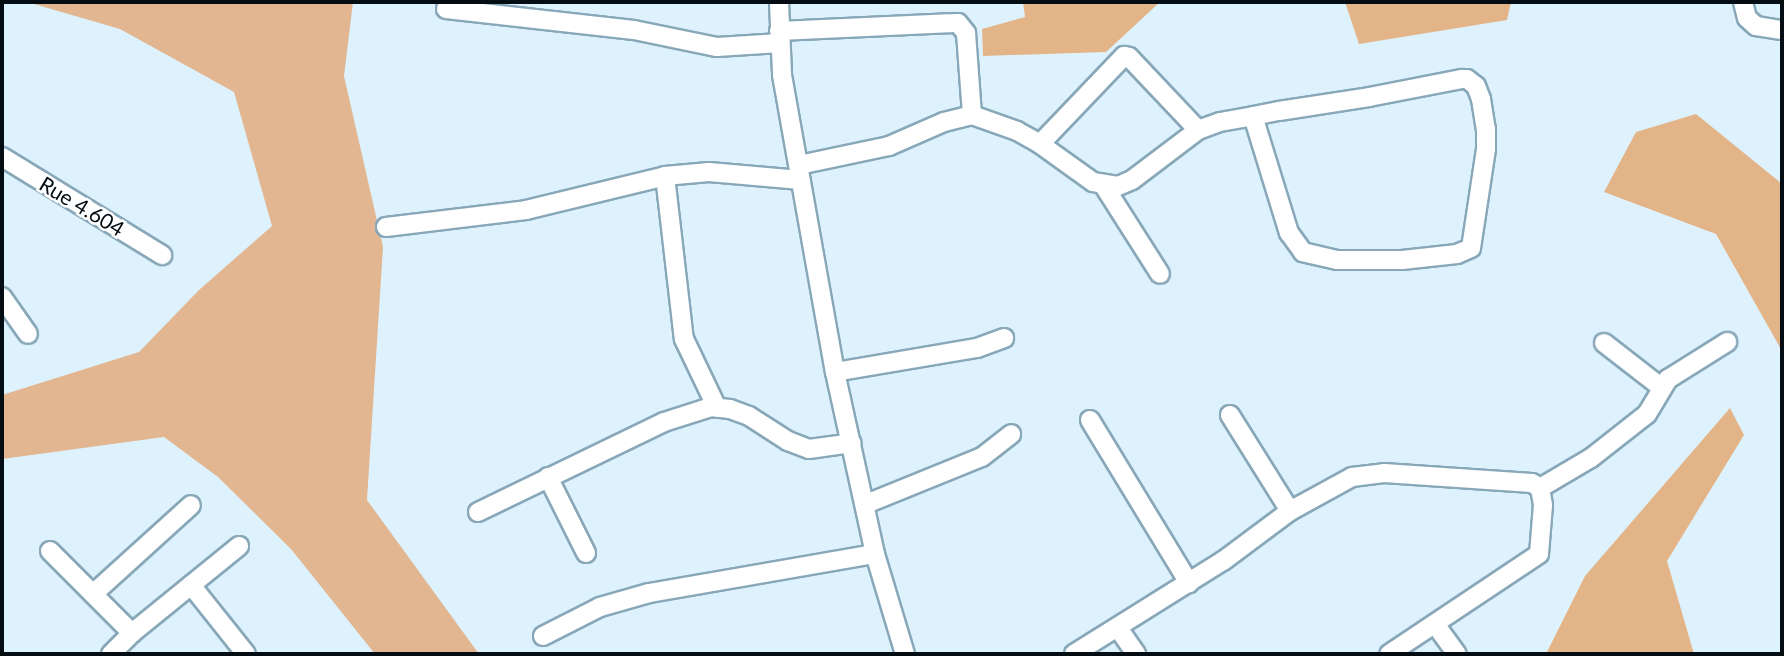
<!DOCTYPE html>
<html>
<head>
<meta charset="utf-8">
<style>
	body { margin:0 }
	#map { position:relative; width:1784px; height:656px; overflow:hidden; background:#def2fd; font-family:Lato,sans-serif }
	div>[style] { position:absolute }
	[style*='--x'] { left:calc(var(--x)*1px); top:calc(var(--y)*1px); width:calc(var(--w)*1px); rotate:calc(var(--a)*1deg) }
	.green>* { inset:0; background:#e1b690 }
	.forest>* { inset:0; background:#e3b488 }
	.roads { filter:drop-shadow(2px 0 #88a8b9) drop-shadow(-2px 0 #88a8b9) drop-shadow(0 2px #88a8b9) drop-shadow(0 -2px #88a8b9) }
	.minor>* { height:18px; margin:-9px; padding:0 9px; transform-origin:9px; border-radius:9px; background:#fff }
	span { translate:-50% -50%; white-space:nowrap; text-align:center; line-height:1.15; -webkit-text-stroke:5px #fff; paint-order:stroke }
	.street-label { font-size:21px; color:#030d13 }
	.frame { position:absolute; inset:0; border:4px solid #030d13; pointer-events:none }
</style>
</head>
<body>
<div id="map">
	<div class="green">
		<div style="clip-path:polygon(27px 2px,353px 2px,344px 76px,383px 247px,367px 500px,479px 654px,375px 654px,291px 549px,218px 477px,164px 437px,2px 459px,2px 395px,139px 352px,199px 290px,272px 226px,234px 92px,120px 29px)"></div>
	</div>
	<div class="forest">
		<div style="clip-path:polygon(1023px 2px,1160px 2px,1106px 52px,983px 56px,982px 29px,1025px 17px)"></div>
		<div style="clip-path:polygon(1345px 2px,1511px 2px,1507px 20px,1359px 44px)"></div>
		<div style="clip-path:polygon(1696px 114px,1782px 184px,1782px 351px,1716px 234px,1604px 192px,1636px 132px)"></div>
		<div style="clip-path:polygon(1730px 408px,1744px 435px,1667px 561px,1694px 654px,1546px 654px,1585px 576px)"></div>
	</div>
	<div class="roads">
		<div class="minor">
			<div style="--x:779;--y:2;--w:73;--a:87.6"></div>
			<div style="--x:782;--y:75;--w:302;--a:79.9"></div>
			<div style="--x:835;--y:372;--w:186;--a:77.6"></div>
			<div style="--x:875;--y:554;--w:104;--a:73.3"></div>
			<div style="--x:1743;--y:2;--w:16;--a:76"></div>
			<div style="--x:1747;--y:18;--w:12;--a:42"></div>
			<div style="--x:1756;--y:26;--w:26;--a:9"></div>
			<div style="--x:446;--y:9;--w:189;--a:6.4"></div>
			<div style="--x:634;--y:30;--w:85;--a:11.6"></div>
			<div style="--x:717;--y:47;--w:63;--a:-3.6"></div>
			<div style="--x:779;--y:31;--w:179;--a:-2.6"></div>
			<div style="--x:958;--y:23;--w:13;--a:51"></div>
			<div style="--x:966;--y:33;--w:82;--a:85.8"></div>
			<div style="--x:1040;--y:144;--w:122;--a:-46.3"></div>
			<div style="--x:1124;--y:56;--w:5;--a:11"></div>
			<div style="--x:1129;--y:57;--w:100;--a:46.6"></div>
			<div style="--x:2;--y:157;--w:188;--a:31.5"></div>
			<div style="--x:799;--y:165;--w:92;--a:-11.9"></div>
			<div style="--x:889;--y:146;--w:60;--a:-23.6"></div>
			<div style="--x:944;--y:122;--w:29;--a:-14"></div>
			<div style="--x:972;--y:115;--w:48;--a:19.6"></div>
			<div style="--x:1017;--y:131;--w:26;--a:29"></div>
			<div style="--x:1040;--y:144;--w:65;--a:35.6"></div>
			<div style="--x:1093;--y:182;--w:25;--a:9"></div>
			<div style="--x:1118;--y:186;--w:15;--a:-23"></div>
			<div style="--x:1132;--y:180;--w:83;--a:-37.1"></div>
			<div style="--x:1198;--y:130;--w:23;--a:-20"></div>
			<div style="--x:1220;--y:122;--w:34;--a:-10"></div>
			<div style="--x:1253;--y:116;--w:26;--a:-11"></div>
			<div style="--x:1279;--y:111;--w:91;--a:-8.8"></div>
			<div style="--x:1369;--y:97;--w:95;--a:-11"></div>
			<div style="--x:1462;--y:79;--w:5;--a:0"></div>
			<div style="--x:1467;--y:79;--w:11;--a:38"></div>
			<div style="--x:1476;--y:86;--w:14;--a:69"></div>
			<div style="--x:1481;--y:99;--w:30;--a:81"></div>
			<div style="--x:1486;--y:129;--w:20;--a:90"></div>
			<div style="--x:1486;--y:149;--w:100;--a:98.6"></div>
			<div style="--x:1471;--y:248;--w:15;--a:157"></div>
			<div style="--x:1457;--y:254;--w:55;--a:173.8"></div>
			<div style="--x:1402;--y:260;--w:65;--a:180"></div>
			<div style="--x:1337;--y:260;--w:35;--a:-167"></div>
			<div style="--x:1303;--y:252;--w:24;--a:-126"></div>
			<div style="--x:1289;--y:233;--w:122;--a:-107.1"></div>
			<div style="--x:665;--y:176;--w:164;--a:83.4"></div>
			<div style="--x:684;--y:339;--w:76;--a:64.4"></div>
			<div style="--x:1104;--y:186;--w:104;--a:57.5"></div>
			<div style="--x:386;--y:227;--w:141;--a:-6.9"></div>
			<div style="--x:526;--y:210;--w:143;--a:-13.7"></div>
			<div style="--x:665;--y:176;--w:44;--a:-5.2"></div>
			<div style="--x:709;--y:172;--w:92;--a:5"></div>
			<div style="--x:2;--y:297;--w:45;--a:54.9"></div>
			<div style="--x:1604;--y:343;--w:73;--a:37.8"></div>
			<div style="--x:835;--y:372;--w:144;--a:-9.6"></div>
			<div style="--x:977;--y:348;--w:29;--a:-20"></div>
			<div style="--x:1230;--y:415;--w:113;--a:58"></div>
			<div style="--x:1090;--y:420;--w:191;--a:58.7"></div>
			<div style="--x:548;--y:477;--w:85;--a:63.4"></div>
			<div style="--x:1540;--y:488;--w:59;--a:-30.5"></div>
			<div style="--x:1591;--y:458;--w:71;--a:-38.2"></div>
			<div style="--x:1647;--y:414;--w:41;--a:-59"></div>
			<div style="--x:1668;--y:379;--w:70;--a:-32.1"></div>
			<div style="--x:866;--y:504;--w:125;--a:-22.1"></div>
			<div style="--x:982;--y:457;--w:37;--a:-38"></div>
			<div style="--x:478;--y:512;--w:207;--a:-25.8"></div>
			<div style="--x:664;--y:422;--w:49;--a:-17.7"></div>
			<div style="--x:711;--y:407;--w:19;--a:6"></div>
			<div style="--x:730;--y:409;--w:20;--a:20"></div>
			<div style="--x:749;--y:416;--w:46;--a:32.7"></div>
			<div style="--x:788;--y:441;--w:22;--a:21"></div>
			<div style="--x:809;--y:449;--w:43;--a:-7.9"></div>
			<div style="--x:50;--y:551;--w:116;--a:45"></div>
			<div style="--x:191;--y:585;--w:88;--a:51.4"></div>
			<div style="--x:93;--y:594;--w:132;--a:-42.2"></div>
			<div style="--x:1435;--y:624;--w:37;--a:54"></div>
			<div style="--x:1118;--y:628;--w:32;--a:55"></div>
			<div style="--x:543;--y:636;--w:64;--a:-27"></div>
			<div style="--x:600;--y:607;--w:51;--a:-15.9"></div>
			<div style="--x:649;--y:593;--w:229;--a:-9.8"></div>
			<div style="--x:111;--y:654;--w:30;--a:-45"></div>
			<div style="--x:132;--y:633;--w:138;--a:-39.1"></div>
			<div style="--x:1074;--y:654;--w:176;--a:-32"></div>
			<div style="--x:1223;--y:561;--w:84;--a:-36.7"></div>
			<div style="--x:1290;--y:511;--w:71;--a:-28.7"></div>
			<div style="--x:1352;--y:477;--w:32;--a:-7"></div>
			<div style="--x:1384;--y:473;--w:148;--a:3.9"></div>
			<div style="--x:1532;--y:483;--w:9;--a:32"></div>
			<div style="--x:1540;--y:488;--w:17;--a:80"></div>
			<div style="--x:1543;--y:505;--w:49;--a:94.7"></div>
			<div style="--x:1539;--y:554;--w:180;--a:146.3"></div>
		</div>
	</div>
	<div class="street-label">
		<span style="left:82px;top:206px;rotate:31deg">Rue 4.604</span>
	</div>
	<div class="frame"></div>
</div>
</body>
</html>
